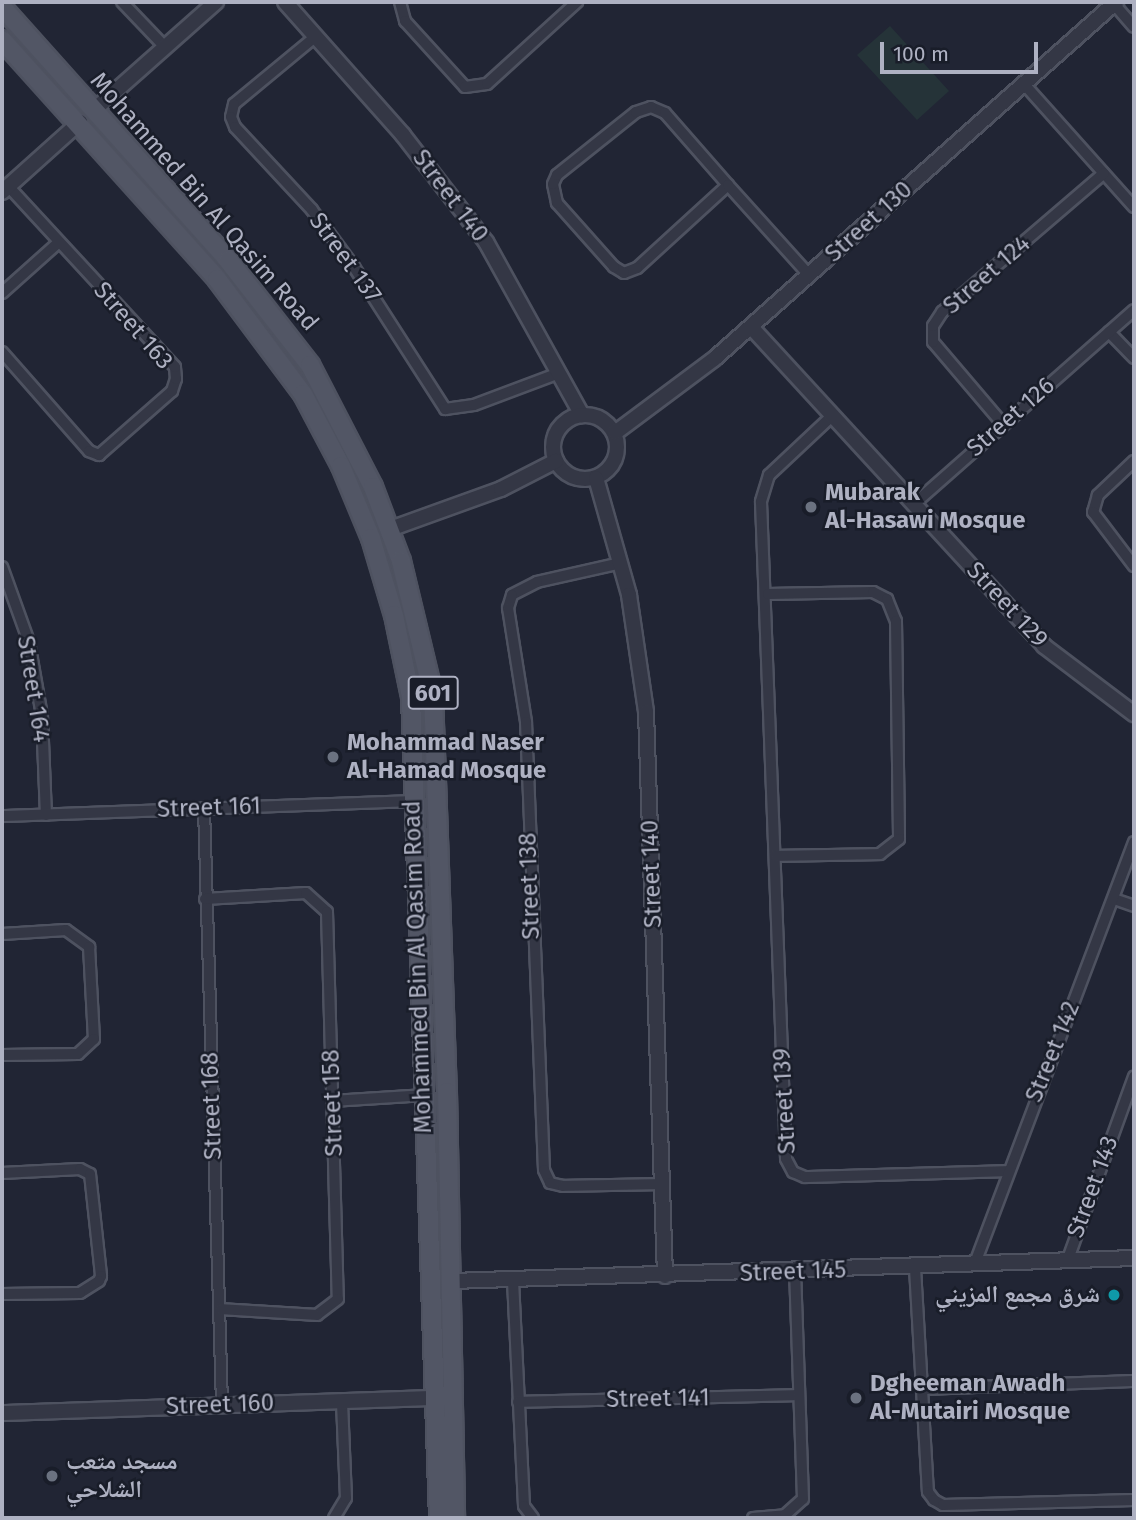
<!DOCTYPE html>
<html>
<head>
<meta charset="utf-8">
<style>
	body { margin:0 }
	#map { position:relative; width:1136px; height:1520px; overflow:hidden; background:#212534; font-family:"Fira Sans","Noto Naskh Arabic",sans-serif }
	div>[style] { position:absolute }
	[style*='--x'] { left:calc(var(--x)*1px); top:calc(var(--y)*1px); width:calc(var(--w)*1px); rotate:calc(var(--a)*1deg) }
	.green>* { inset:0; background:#253338 }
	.roads { filter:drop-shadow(2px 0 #4e5260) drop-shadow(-2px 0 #4e5260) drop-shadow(0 2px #4e5260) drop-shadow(0 -2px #4e5260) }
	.minor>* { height:10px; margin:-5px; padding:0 5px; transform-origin:5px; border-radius:5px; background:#343745 }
	.tertiary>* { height:14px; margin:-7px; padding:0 7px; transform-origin:7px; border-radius:7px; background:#343745 }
	.tertiary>.ring { margin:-7px; padding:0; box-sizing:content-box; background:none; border:14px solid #343745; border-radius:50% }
	.primary>* { height:18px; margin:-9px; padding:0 9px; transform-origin:9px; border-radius:9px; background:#525665 }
	.dots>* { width:19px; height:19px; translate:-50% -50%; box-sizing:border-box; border:4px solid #191d29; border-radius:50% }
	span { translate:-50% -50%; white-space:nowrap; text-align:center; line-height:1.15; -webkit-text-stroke:5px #191d29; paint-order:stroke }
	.shield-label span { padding:2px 5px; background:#191d29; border:2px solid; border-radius:5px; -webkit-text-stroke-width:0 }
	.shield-label { font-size:23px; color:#aeb1c2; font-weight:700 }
	.street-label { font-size:24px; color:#aeb1c2 }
	.poi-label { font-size:24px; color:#aeb1c2; font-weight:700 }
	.left { translate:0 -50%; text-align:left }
	.right { translate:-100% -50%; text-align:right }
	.frame { position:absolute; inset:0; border:4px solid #aeb1c2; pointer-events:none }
	.scale { position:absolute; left:880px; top:42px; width:158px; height:32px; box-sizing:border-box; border:4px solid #aeb1c2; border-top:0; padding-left:9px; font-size:21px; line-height:24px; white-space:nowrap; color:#aeb1c2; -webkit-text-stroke:5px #191d29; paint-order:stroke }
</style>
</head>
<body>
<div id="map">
	<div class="green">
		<div style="clip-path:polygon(890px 26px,949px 91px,917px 120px,857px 55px)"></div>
	</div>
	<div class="roads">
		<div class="minor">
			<div style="--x:122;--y:2;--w:62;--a:46.3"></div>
			<div style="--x:400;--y:2;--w:20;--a:75"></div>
			<div style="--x:405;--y:21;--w:89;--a:47.7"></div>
			<div style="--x:465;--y:87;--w:22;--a:-8"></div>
			<div style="--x:487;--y:84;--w:122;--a:-42.3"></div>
			<div style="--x:1114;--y:4;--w:30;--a:49"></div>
			<div style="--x:315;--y:37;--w:105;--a:140.4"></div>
			<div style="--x:234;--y:104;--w:13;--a:103"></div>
			<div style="--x:231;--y:117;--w:11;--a:68"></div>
			<div style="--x:235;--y:127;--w:113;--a:47.1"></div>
			<div style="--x:312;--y:210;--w:71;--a:53.6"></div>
			<div style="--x:354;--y:267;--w:169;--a:57.3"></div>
			<div style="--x:445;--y:409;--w:29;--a:-8"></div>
			<div style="--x:474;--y:405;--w:91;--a:-20.6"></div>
			<div style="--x:1024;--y:84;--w:165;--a:48.2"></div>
			<div style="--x:651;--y:107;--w:15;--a:23"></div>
			<div style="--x:665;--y:113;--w:96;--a:48.8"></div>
			<div style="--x:728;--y:185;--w:123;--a:137.6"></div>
			<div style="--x:637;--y:268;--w:14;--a:159"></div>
			<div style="--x:624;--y:273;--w:12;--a:-149"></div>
			<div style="--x:614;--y:267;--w:86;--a:-131.7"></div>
			<div style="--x:557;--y:203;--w:19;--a:-102"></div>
			<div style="--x:553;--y:184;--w:10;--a:-66"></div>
			<div style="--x:557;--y:175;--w:101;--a:-38.6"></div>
			<div style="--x:636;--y:112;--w:16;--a:-18"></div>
			<div style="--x:728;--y:185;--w:121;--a:48"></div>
			<div style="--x:2;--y:293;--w:75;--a:-41.8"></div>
			<div style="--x:1109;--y:332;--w:36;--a:46"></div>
			<div style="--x:2;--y:352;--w:132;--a:48.7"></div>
			<div style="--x:89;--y:451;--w:11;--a:22"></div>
			<div style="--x:99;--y:455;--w:97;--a:-41.2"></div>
			<div style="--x:172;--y:391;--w:13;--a:-72"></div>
			<div style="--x:176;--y:379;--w:12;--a:-95"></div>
			<div style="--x:175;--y:367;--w:246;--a:-132.7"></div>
			<div style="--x:833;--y:415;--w:88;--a:136.8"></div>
			<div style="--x:769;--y:475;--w:28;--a:107"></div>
			<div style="--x:761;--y:502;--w:657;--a:87.82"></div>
			<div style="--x:786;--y:1159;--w:15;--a:62"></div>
			<div style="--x:793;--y:1172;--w:13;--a:23"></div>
			<div style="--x:805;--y:1177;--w:201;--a:-1.7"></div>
			<div style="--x:1002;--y:423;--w:106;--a:-130.4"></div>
			<div style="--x:933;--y:342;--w:16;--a:-90"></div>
			<div style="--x:933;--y:326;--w:17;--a:-57"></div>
			<div style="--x:942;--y:312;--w:213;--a:-40.6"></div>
			<div style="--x:1134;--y:461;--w:50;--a:136.6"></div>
			<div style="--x:1098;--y:495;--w:18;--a:106"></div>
			<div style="--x:1093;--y:512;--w:68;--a:52.8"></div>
			<div style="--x:914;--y:504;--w:293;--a:-41.4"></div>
			<div style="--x:621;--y:563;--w:86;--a:167.3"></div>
			<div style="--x:537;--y:582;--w:28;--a:153"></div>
			<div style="--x:512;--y:595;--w:14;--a:107"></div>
			<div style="--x:508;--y:608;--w:115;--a:81"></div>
			<div style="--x:526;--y:722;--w:448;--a:87.7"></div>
			<div style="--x:544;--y:1170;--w:14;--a:65"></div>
			<div style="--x:550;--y:1183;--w:13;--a:13"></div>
			<div style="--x:563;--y:1186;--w:96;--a:-1.2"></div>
			<div style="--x:2;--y:567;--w:80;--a:70.2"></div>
			<div style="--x:29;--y:642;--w:75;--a:80"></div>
			<div style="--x:42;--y:716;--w:99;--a:87.7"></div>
			<div style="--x:768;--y:594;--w:105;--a:-1.1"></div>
			<div style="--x:873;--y:592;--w:16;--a:27"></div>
			<div style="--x:887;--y:599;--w:24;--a:68"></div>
			<div style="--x:896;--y:621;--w:218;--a:89.2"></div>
			<div style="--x:899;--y:839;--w:24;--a:142"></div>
			<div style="--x:880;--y:854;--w:104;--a:178.9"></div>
			<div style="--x:204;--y:808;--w:596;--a:88.27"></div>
			<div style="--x:2;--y:816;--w:414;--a:-2.1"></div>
			<div style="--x:205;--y:899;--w:101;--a:-3.4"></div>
			<div style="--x:306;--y:893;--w:28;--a:42"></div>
			<div style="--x:327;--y:912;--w:387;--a:88.4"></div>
			<div style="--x:338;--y:1299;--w:26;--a:143"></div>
			<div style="--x:317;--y:1315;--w:97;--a:-176.5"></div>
			<div style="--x:1114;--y:899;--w:21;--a:19"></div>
			<div style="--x:2;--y:934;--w:64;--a:-3.6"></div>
			<div style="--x:66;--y:930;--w:29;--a:36"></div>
			<div style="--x:89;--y:947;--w:92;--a:86.9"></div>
			<div style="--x:94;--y:1039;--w:22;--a:137"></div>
			<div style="--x:78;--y:1054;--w:76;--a:179.2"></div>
			<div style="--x:333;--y:1101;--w:92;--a:-3.7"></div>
			<div style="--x:2;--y:1173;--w:78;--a:-2.9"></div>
			<div style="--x:80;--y:1169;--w:11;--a:27"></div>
			<div style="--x:90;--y:1174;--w:103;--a:83.8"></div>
			<div style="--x:101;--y:1276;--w:5;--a:112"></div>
			<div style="--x:99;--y:1281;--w:22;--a:148"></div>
			<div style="--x:80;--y:1293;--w:78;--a:179.3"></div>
			<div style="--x:1068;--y:1259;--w:194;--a:-70.1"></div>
			<div style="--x:975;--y:1263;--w:450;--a:-69.3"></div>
			<div style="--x:915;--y:1268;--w:224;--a:86.7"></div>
			<div style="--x:928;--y:1492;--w:10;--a:53"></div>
			<div style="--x:934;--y:1500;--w:10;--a:29"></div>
			<div style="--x:943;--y:1505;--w:191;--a:-1.5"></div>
			<div style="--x:513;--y:1281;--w:225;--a:87.2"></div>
			<div style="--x:524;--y:1506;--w:15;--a:53"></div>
			<div style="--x:923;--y:1389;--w:211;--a:-2.2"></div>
			<div style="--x:518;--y:1402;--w:279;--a:-1.4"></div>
			<div style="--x:334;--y:1518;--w:23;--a:-59"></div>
			<div style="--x:346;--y:1498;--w:97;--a:-92.4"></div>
			<div style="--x:753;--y:1518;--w:32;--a:-5"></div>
			<div style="--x:785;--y:1515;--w:24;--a:-42"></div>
			<div style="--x:803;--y:1499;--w:227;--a:-92"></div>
		</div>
		<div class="tertiary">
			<div style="--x:285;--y:2;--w:178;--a:48.4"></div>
			<div style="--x:403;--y:135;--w:135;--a:52.2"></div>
			<div style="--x:486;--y:242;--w:198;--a:61"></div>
			<div style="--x:94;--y:110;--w:163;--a:-41.5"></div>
			<div style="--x:2;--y:192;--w:105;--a:-41.9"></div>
			<div style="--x:751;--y:327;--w:433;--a:47.4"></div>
			<div style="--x:1044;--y:646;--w:113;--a:37.1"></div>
			<div class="ring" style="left:553px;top:415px;width:50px;height:50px"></div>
			<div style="--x:615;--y:433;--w:124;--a:-36.8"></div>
			<div style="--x:714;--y:359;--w:538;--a:-41.61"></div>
			<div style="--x:596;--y:478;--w:122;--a:74.2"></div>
			<div style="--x:629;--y:595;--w:118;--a:81.7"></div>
			<div style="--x:646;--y:712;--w:564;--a:88.07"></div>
			<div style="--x:390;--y:529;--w:118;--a:-19.8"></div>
			<div style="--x:501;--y:489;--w:62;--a:-27"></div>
			<div style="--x:452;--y:1281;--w:682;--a:-1.93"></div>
			<div style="--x:2;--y:1413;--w:436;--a:-2"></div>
		</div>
		<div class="primary">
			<div style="--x:2;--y:7;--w:339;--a:48.2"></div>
			<div style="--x:228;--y:260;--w:133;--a:52"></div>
			<div style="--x:310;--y:365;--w:137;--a:62.7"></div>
			<div style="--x:373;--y:487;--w:79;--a:69.3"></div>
			<div style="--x:401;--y:561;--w:137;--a:76.5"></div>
			<div style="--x:433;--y:694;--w:398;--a:88"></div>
			<div style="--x:447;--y:1092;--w:426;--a:88.9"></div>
			<div style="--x:2;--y:40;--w:321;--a:48"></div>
			<div style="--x:217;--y:279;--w:144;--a:53.2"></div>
			<div style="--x:303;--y:394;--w:81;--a:62.2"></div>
			<div style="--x:341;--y:466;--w:78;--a:67.4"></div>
			<div style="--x:371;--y:538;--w:80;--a:73.4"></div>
			<div style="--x:394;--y:615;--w:84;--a:78.3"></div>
			<div style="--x:411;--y:697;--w:821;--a:88.05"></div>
		</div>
	</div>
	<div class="dots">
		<div style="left:811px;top:507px;background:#6b7280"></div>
		<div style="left:333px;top:757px;background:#6b7280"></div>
		<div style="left:1114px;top:1295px;background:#0f9aa8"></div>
		<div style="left:856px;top:1398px;background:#6b7280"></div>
		<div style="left:52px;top:1476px;background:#6b7280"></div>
	</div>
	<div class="shield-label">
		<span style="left:433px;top:693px">601</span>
	</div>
	<div class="street-label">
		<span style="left:450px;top:196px;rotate:53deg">Street 140</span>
		<span style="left:204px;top:202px;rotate:49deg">Mohammed Bin Al Qasim Road</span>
		<span style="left:869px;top:222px;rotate:-42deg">Street 130</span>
		<span style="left:345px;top:258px;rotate:54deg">Street 137</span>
		<span style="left:987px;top:275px;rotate:-41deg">Street 124</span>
		<span style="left:133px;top:326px;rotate:49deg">Street 163</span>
		<span style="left:1011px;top:417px;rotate:-41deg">Street 126</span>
		<span style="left:1007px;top:605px;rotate:47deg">Street 129</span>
		<span style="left:33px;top:689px;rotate:81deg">Street 164</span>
		<span style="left:209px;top:808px;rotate:-2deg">Street 161</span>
		<span style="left:652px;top:874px;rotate:-92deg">Street 140</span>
		<span style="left:530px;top:886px;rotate:-92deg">Street 138</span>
		<span style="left:418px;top:967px;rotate:-92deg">Mohammed Bin Al Qasim Road</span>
		<span style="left:1053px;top:1052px;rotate:-68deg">Street 142</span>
		<span style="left:785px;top:1101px;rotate:-93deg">Street 139</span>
		<span style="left:333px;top:1103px;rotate:-92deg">Street 158</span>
		<span style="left:212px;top:1106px;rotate:-92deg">Street 168</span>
		<span style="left:1093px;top:1187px;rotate:-70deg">Street 143</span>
		<span style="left:793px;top:1272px;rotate:-2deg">Street 145</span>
		<span style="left:658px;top:1399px;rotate:-1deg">Street 141</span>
		<span style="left:220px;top:1405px;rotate:-2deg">Street 160</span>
	</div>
	<div class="poi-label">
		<span class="left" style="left:825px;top:507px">Mubarak<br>Al-Hasawi Mosque</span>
		<span class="left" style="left:347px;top:757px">Mohammad Naser<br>Al-Hamad Mosque</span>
		<span class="right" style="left:1100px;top:1295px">شرق مجمع المزيني</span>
		<span class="left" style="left:870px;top:1398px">Dgheeman Awadh<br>Al-Mutairi Mosque</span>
		<span class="left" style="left:66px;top:1476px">مسجد متعب<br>الشلاحي</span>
	</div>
	<div class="frame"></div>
	<div class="scale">100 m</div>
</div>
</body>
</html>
